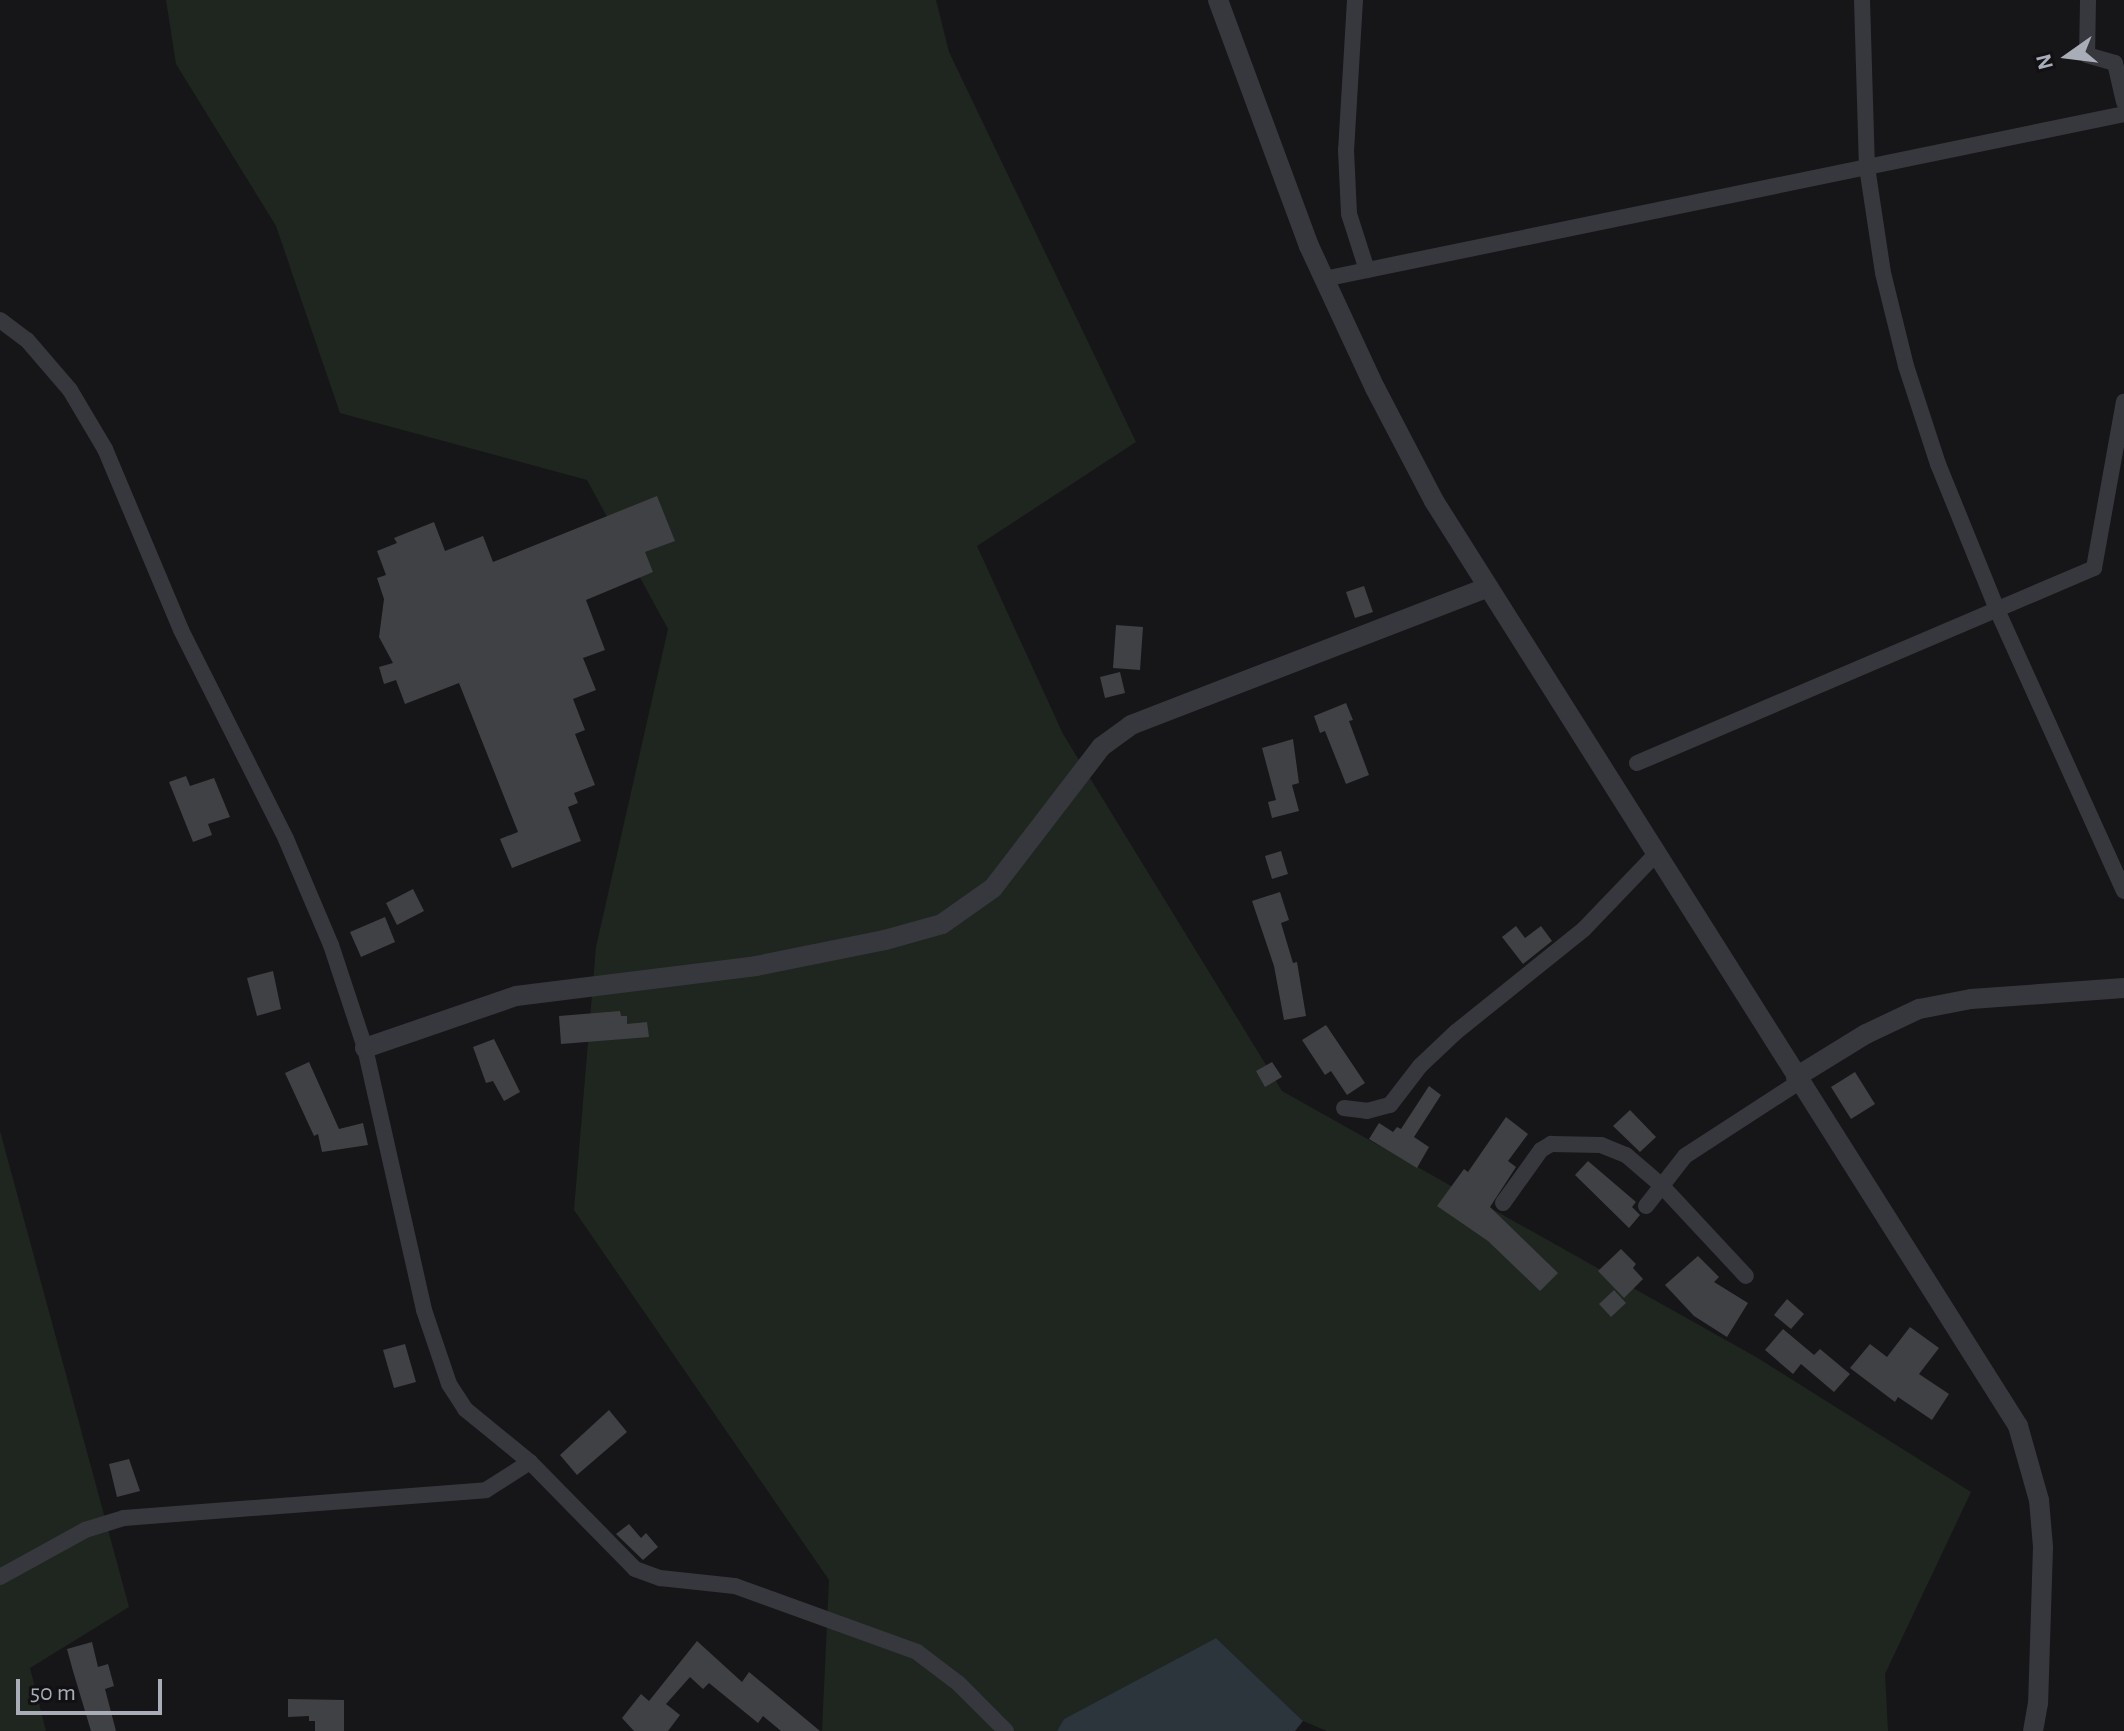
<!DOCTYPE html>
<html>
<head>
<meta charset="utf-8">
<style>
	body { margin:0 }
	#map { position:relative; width:2124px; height:1731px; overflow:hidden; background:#161618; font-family:"Alegreya Sans",sans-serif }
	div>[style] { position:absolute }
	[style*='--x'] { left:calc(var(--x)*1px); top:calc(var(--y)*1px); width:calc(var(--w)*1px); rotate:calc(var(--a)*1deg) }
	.green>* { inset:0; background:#1e261f }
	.water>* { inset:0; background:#2c353c }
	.building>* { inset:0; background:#404145 }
	.minor>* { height:16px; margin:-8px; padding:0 8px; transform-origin:8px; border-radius:8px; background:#37383d }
	.tertiary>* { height:20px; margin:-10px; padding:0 10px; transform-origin:10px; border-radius:10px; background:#37383d }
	span { translate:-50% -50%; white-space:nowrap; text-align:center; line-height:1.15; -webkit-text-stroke:8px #111113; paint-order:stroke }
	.north { position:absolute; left:2028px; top:16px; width:80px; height:80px; -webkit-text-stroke:6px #111113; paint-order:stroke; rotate:256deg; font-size:22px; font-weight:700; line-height:32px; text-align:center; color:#a8adb8 }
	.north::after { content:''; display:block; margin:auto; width:28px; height:36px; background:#a8adb8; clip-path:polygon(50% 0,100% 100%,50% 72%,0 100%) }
	.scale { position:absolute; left:16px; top:1679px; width:146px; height:36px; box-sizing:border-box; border:4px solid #a8adb8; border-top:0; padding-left:10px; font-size:24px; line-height:28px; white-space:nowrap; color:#a8adb8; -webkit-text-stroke:6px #111113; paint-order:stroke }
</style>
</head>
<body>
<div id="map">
	<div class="green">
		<div style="clip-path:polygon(166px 0,936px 0,949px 52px,1136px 442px,977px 546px,1063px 734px,1282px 1091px,1756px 1357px,1971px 1492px,1885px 1674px,1888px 1731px,1327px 1731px,1303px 1721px,1216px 1638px,1064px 1719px,1057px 1731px,822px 1731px,829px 1580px,574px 1210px,596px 947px,668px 629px,587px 480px,340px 413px,276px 226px,176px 64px)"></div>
		<div style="clip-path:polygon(0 1131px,129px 1607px,30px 1668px,46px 1731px,0 1731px)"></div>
	</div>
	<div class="water">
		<div style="clip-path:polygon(1216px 1638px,1303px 1721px,1295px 1731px,1057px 1731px,1064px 1719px)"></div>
	</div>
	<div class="building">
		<div style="clip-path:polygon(657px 496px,675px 541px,645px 552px,653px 572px,586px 600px,605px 650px,583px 658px,596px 690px,573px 699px,585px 730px,575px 734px,595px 785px,574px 793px,578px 803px,568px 807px,581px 841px,512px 868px,500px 839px,518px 832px,459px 683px,405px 704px,396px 680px,384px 684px,379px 667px,393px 663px,379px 637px,384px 599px,377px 578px,386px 575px,377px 551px,397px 543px,394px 538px,434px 522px,445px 551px,483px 536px,493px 562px)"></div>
		<div style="clip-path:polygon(1364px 586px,1373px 612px,1355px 618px,1346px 592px)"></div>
		<div style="clip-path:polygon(1116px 625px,1143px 627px,1140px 670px,1113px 668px)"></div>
		<div style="clip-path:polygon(1120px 672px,1125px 693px,1105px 698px,1100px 677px)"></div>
		<div style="clip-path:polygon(1346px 703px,1353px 720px,1349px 721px,1369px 775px,1346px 784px,1325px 731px,1320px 733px,1314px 716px)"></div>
		<div style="clip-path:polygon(1293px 739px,1299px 783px,1292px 785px,1299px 811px,1272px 818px,1268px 802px,1276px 800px,1262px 748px)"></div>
		<div style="clip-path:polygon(186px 776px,190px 786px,214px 778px,230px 817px,208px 824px,212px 835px,193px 842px,169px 782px)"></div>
		<div style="clip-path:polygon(1281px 851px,1288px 874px,1272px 879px,1265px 856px)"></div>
		<div style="clip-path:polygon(413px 889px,424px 911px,397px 925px,386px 903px)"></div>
		<div style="clip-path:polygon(1280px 892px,1289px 920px,1281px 923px,1293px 963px,1297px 962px,1306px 1016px,1284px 1020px,1274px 966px,1252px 901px)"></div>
		<div style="clip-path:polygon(385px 917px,395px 942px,361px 957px,350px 932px)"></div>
		<div style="clip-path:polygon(1516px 926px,1525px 938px,1541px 926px,1552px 941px,1523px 964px,1502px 937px)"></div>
		<div style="clip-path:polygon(273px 971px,281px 1009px,257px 1016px,247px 978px)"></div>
		<div style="clip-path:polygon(620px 1011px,621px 1016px,627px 1016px,627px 1024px,647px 1022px,649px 1037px,561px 1044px,559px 1016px)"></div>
		<div style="clip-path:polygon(1326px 1025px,1365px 1083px,1347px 1095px,1331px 1071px,1325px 1075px,1302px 1040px)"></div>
		<div style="clip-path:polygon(494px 1039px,520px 1092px,504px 1101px,493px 1081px,486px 1083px,473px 1047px)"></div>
		<div style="clip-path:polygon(309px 1062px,339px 1129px,363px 1123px,368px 1145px,322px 1152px,318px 1134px,314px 1136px,285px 1073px)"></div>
		<div style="clip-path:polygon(1272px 1062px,1282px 1077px,1265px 1087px,1256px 1071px)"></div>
		<div style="clip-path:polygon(1855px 1072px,1875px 1104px,1851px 1119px,1831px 1087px)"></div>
		<div style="clip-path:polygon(1429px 1086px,1441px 1095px,1414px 1137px,1429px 1147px,1417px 1168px,1369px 1139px,1379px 1123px,1393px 1132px,1397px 1127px,1401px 1129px)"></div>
		<div style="clip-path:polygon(1630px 1110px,1656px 1137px,1640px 1152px,1613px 1126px)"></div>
		<div style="clip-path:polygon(1506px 1117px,1528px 1134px,1508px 1161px,1516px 1167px,1490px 1207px,1558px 1273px,1540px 1291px,1488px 1241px,1437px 1206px,1464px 1169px,1468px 1172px)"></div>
		<div style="clip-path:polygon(1588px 1161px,1636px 1202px,1632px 1207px,1640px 1215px,1629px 1228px,1575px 1175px)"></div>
		<div style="clip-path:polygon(1621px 1249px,1636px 1264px,1633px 1268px,1643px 1279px,1624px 1298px,1598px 1271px)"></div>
		<div style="clip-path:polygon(1698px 1256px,1719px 1277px,1714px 1282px,1748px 1303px,1727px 1337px,1694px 1316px,1665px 1285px)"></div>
		<div style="clip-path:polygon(1614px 1290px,1626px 1303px,1611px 1317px,1599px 1304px)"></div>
		<div style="clip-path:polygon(1787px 1299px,1804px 1314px,1791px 1329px,1774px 1315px)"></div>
		<div style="clip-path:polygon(1910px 1327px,1939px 1348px,1919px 1374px,1949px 1394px,1932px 1420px,1898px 1397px,1895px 1402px,1850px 1368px,1870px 1344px,1887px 1357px)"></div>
		<div style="clip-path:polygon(1783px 1329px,1814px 1355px,1820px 1349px,1850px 1374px,1834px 1392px,1801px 1364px,1793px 1374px,1765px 1350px)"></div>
		<div style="clip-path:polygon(405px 1344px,416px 1382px,394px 1388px,383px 1350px)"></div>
		<div style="clip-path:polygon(609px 1410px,627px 1432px,577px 1475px,560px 1455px)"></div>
		<div style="clip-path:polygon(129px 1459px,140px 1491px,117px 1497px,109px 1464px)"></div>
		<div style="clip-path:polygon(629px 1524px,641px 1538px,646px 1533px,658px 1547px,643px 1560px,616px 1534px)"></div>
		<div style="clip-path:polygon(697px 1641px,742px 1682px,749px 1672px,820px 1731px,781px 1731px,763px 1716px,758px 1723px,709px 1683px,703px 1689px,690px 1677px,666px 1704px,680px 1715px,668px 1731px,634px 1731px,622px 1718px,641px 1694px,649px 1701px)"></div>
		<div style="clip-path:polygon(92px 1642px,98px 1667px,108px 1664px,114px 1686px,105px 1689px,116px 1731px,91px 1731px,73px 1671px,67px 1649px)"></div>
		<div style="clip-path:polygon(288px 1699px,344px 1700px,344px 1731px,315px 1731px,315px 1721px,309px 1721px,309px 1716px,288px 1717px)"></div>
	</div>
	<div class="minor">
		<div style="--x:1355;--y:0;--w:150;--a:93.4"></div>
		<div style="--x:1346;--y:150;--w:64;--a:87.3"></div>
		<div style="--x:1349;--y:214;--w:59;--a:72.2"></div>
		<div style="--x:1862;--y:0;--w:167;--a:88.3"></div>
		<div style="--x:1867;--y:167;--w:107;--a:81.4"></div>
		<div style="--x:1883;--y:273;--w:96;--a:76.1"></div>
		<div style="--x:1906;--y:366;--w:103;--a:71.9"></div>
		<div style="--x:1938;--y:464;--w:160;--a:67.9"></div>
		<div style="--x:1998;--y:612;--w:306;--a:65.7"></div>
		<div style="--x:2088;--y:0;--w:55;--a:91"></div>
		<div style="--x:2087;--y:55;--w:29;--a:16"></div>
		<div style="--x:2115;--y:63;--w:40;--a:77"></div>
		<div style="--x:1324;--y:279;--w:817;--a:-11.65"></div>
		<div style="--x:0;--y:320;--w:34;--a:37"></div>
		<div style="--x:27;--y:340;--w:66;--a:49.3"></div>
		<div style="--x:70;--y:390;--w:69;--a:59.3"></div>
		<div style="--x:105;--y:449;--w:196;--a:67.2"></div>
		<div style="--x:181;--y:630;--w:234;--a:63.3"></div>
		<div style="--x:286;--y:839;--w:115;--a:67"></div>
		<div style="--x:331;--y:945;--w:108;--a:71.7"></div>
		<div style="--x:365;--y:1048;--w:269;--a:77.3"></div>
		<div style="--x:424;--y:1310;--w:78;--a:71.3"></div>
		<div style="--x:449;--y:1384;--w:30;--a:57"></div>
		<div style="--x:465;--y:1409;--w:84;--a:39.2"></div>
		<div style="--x:530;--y:1462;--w:150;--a:45.5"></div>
		<div style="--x:635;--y:1569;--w:27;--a:20"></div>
		<div style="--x:660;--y:1578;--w:75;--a:6.1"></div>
		<div style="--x:735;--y:1586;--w:194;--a:19.9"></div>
		<div style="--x:917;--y:1652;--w:51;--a:37.1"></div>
		<div style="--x:958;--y:1683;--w:68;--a:45"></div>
		<div style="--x:1637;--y:763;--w:497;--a:-23.1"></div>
		<div style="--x:2094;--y:568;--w:169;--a:-79.8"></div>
		<div style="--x:1344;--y:1108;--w:23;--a:7"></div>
		<div style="--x:1367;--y:1111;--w:24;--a:-15"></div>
		<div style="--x:1390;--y:1105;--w:49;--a:-52.4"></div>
		<div style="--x:1420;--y:1066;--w:50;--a:-43.4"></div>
		<div style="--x:1456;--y:1032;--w:164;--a:-38.8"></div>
		<div style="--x:1584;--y:929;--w:104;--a:-46.2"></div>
		<div style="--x:1503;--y:1203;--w:65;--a:-54.4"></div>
		<div style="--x:1541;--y:1150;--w:12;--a:-31"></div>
		<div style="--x:1551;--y:1144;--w:50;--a:1.1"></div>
		<div style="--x:1601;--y:1145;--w:27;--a:22"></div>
		<div style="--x:1626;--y:1155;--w:48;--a:40.7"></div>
		<div style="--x:1662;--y:1186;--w:123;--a:47"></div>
		<div style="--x:1646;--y:1206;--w:63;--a:-52"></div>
		<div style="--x:1685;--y:1156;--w:136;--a:-33"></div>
		<div style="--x:0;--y:1577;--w:97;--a:-28.9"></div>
		<div style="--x:85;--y:1530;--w:41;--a:-17.1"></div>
		<div style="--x:124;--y:1518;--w:363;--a:-4.4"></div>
		<div style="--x:486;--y:1490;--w:52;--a:-32.5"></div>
	</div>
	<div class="tertiary">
		<div style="--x:1218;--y:0;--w:262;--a:69.7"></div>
		<div style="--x:1309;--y:246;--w:157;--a:65.1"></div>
		<div style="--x:1375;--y:388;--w:127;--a:62.4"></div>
		<div style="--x:1434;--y:501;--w:1094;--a:57.73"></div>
		<div style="--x:2018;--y:1426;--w:77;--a:74.2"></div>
		<div style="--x:2039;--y:1500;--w:47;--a:85.1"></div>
		<div style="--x:2043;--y:1547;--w:156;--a:91.8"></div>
		<div style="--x:2038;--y:1703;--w:28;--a:100"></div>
		<div style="--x:365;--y:1048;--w:160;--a:-19"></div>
		<div style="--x:516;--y:996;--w:242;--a:-7.1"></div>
		<div style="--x:756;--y:966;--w:132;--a:-11.4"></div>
		<div style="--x:885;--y:940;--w:59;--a:-15.7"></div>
		<div style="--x:942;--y:924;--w:62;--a:-35.2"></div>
		<div style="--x:993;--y:888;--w:178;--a:-52.5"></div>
		<div style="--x:1101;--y:747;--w:37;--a:-36"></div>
		<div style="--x:1131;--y:725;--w:383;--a:-21.1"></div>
		<div style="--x:1796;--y:1077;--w:82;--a:-31.6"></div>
		<div style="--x:1866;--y:1034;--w:59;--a:-25.3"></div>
		<div style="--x:1919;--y:1009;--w:53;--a:-10.9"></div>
		<div style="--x:1971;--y:999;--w:153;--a:-4.1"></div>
	</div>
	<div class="north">N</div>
	<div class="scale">50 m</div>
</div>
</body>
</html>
